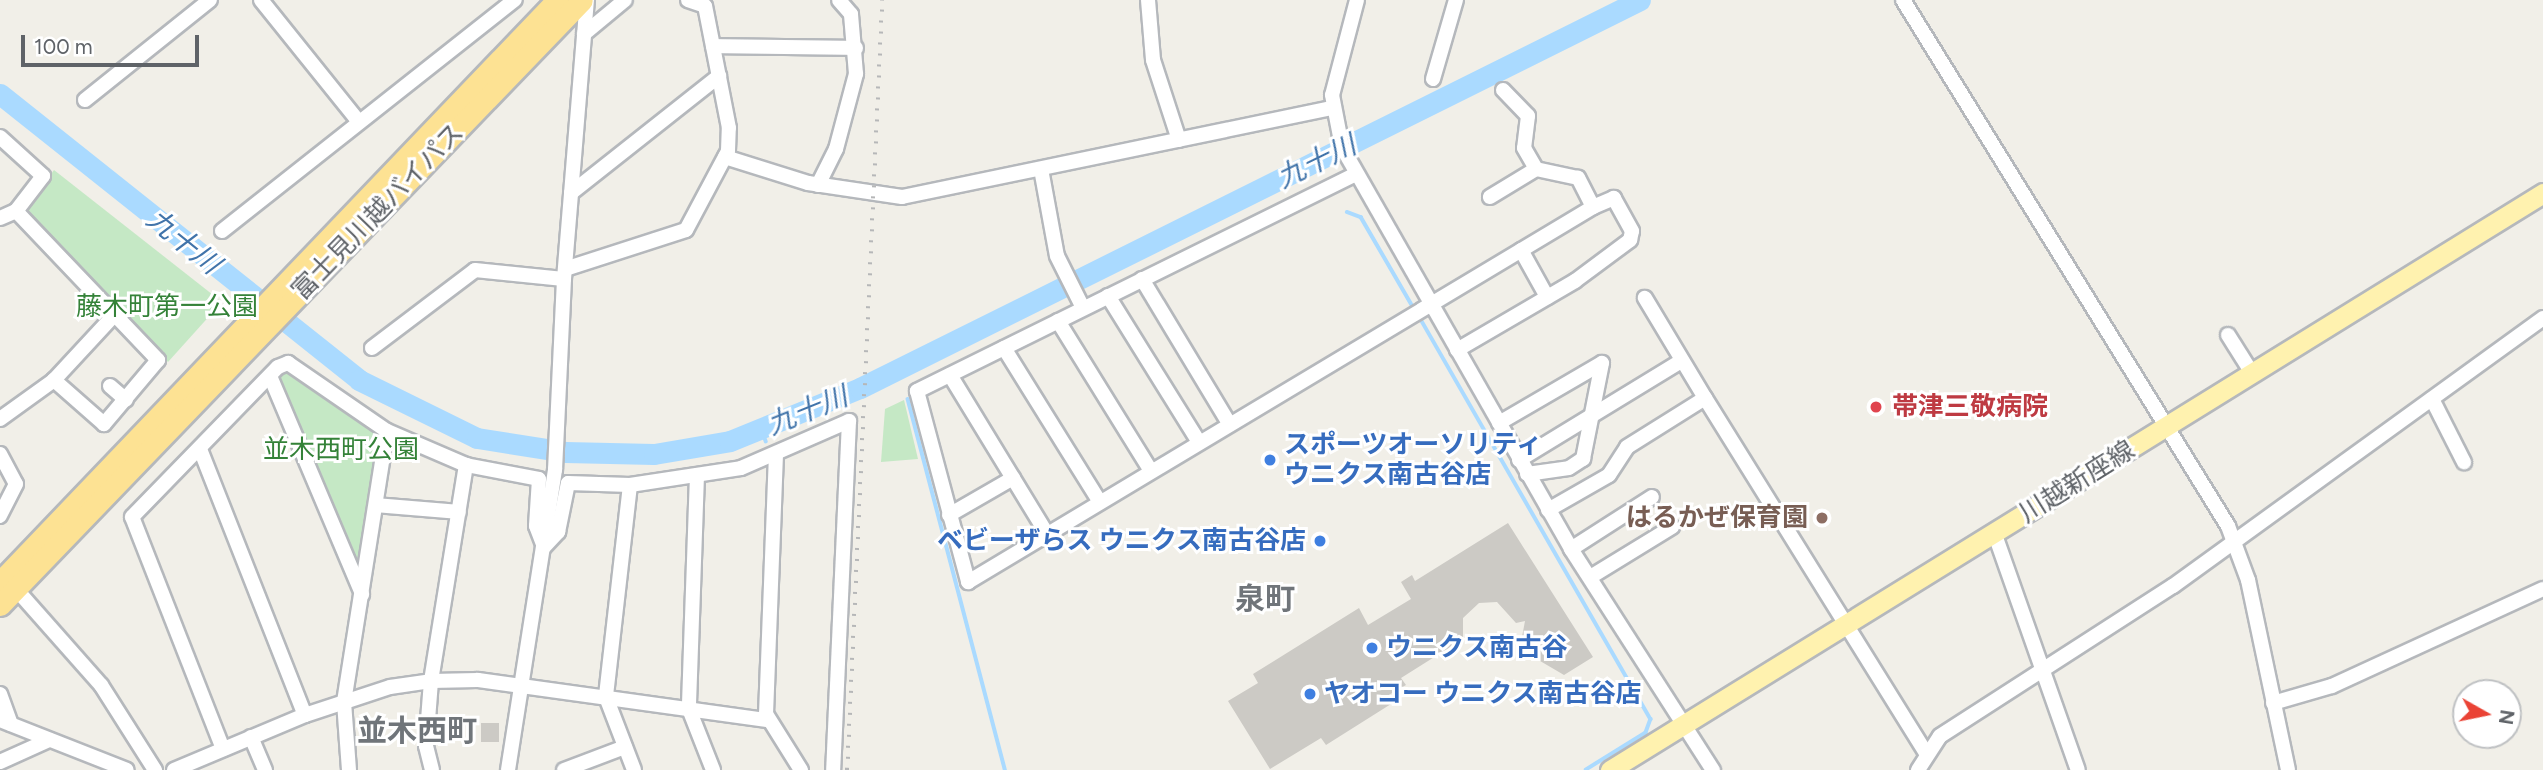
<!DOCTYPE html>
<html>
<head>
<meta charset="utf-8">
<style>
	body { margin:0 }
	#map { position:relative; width:2543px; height:770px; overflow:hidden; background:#f1efe8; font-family:Figtree,"Noto Sans JP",sans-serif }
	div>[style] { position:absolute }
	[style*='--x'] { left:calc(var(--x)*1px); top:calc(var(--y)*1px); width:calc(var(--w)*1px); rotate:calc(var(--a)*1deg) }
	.green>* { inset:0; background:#c5e8c5 }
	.stream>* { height:3.5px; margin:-1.75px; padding:0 1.75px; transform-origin:1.75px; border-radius:1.75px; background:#aadaff }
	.river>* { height:21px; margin:-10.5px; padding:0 10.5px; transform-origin:10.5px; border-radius:10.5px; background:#aadaff }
	.building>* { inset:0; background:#cccac5 }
	.roads { filter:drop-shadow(2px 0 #b5b8bc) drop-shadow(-2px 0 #b5b8bc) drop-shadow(0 2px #b5b8bc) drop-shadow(0 -2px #b5b8bc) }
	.minor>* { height:14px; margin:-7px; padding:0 7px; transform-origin:7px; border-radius:7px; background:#fff }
	.major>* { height:19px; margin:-9.5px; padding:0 9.5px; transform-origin:9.5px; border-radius:9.5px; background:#fff2af }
	.highway>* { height:21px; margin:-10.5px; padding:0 10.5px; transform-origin:10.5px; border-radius:10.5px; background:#fde293 }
	.rail>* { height:3.5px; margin-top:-1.75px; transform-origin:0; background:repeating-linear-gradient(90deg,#b6b7b8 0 2px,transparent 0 11px) }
	.dots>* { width:19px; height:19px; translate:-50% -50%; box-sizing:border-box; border:4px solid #fff; border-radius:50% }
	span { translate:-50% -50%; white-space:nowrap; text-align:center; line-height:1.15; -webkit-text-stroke:6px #fff; paint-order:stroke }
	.street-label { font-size:26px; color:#5f6368 }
	.park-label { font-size:26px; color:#348238 }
	.health-label { font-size:26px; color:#be3a42; font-weight:700 }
	.left { translate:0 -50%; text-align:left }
	.shop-label { font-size:26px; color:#366cbe; font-weight:700 }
	.right { translate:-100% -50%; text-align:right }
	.education-label { font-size:26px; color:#785e54; font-weight:700 }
	.water-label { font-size:28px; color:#4174aa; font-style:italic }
	.quarter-label { font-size:30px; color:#70757a; font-weight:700 }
	.north { position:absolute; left:2452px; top:679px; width:70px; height:70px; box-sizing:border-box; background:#fff; border:2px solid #bfc1c3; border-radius:50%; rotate:99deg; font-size:19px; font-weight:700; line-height:28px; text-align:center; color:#5f6368 }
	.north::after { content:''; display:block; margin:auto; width:24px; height:32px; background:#ea4335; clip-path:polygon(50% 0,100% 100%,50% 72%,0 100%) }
	.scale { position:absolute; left:21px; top:35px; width:178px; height:32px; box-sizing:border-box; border:4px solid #5f6368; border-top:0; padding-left:9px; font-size:21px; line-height:24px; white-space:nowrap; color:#5f6368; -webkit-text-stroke:5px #fff; paint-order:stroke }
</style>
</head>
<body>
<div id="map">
	<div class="green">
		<div style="clip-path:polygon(54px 170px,222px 302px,168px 362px,25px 211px)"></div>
		<div style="clip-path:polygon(287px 369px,379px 434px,358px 569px,277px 380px)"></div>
		<div style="clip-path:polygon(904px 400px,918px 459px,881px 462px,885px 409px)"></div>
	</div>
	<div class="stream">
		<div style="--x:1347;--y:212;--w:15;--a:20"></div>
		<div style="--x:1361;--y:217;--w:108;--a:59.9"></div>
		<div style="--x:1419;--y:316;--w:465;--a:60.1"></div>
		<div style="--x:1651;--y:719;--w:15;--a:110"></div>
		<div style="--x:1646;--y:733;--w:70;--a:148.3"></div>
		<div style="--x:908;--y:399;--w:383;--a:75.3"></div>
		<div style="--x:762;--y:430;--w:12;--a:70"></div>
	</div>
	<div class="river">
		<div style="--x:0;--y:94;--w:459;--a:38.5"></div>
		<div style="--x:359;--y:380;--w:131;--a:26.2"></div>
		<div style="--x:477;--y:438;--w:89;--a:9"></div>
		<div style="--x:565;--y:452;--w:89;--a:1.3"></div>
		<div style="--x:654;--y:454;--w:77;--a:-9.7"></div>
		<div style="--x:730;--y:441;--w:140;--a:-22.2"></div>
		<div style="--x:860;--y:388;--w:871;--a:-26.45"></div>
	</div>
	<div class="building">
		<div style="clip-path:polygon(1508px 523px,1593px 657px,1564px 675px,1535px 658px,1522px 637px,1525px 621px,1516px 623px,1497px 602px,1479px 603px,1463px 618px,1463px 639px,1401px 678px,1406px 685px,1387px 696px,1391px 704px,1326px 745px,1321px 738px,1270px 769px,1228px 701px,1258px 683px,1253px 674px,1359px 608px,1368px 625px,1411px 599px,1401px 582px,1412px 575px,1415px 581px)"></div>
		<div style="clip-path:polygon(481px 723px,499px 723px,499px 742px,481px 742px)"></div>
	</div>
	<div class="roads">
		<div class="minor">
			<div style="--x:261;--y:0;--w:156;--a:51.2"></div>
			<div style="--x:1148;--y:0;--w:60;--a:85.2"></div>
			<div style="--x:1153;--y:60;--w:84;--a:72"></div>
			<div style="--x:1357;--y:0;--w:98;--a:104.7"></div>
			<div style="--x:1332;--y:95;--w:53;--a:79.1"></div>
			<div style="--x:1342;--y:147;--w:463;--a:60.3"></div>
			<div style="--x:1571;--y:549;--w:263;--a:57.3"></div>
			<div style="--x:1903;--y:0;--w:618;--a:58.29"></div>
			<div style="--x:2228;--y:526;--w:58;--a:69.7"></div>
			<div style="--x:2248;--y:580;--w:194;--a:78.1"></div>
			<div style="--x:584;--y:34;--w:53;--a:-39.7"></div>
			<div style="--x:713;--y:46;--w:143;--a:0.8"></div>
			<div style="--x:1433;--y:79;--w:82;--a:-73.8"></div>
			<div style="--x:1503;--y:90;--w:36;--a:46"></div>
			<div style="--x:1528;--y:116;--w:32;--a:97"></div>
			<div style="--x:1524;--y:148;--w:24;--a:60"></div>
			<div style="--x:85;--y:100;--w:160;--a:-38.7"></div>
			<div style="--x:0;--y:137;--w:58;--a:42.2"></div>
			<div style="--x:43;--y:176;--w:44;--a:127.6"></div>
			<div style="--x:16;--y:211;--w:17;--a:156"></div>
			<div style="--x:725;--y:157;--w:87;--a:17.4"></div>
			<div style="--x:808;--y:183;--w:95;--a:8.5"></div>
			<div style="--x:902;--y:197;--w:438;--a:-11.7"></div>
			<div style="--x:1041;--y:169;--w:88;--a:79.6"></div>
			<div style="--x:1057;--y:256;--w:58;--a:63.4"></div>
			<div style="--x:1356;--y:174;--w:490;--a:153.7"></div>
			<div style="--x:917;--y:391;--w:198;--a:75"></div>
			<div style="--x:968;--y:582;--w:729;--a:-30.96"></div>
			<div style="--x:1593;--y:207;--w:33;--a:-117"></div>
			<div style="--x:1578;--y:178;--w:43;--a:-167.9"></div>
			<div style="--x:1536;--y:169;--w:54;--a:148.7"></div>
			<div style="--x:818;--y:185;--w:40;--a:-63.4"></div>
			<div style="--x:836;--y:149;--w:78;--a:-75.1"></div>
			<div style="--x:856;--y:74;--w:60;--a:-94.8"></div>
			<div style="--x:851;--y:14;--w:18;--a:-131"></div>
			<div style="--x:571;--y:193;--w:189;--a:-38.3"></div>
			<div style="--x:16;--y:211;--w:206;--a:46.4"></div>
			<div style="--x:158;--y:360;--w:84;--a:130.2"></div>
			<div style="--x:104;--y:424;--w:67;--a:-138.7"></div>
			<div style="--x:222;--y:231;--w:373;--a:-38.3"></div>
			<div style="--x:1521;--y:250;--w:54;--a:61"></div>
			<div style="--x:565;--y:269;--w:127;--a:-17.9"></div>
			<div style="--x:686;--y:230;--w:89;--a:-62"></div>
			<div style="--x:728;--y:151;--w:23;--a:-88"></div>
			<div style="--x:729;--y:128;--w:124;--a:-101.1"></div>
			<div style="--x:705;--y:6;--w:18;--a:-161"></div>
			<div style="--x:1142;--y:279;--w:168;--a:58.9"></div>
			<div style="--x:1108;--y:296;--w:172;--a:58.1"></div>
			<div style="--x:1058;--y:321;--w:176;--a:58.2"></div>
			<div style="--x:2228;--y:335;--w:45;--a:57.7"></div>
			<div style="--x:372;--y:348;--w:129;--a:-37.1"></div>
			<div style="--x:475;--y:270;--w:89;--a:5.8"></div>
			<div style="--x:1004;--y:348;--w:181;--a:58.1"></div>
			<div style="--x:1457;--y:350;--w:137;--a:-30.3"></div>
			<div style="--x:1575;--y:281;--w:69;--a:-36.7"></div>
			<div style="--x:1630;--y:240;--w:9;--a:-77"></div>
			<div style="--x:1632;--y:231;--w:38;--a:-119"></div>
			<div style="--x:1614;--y:198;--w:23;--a:157"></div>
			<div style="--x:950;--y:375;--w:186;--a:58.6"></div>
			<div style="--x:270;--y:376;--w:237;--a:67.1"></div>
			<div style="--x:110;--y:386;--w:21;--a:41"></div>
			<div style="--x:1705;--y:398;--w:420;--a:58.1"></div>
			<div style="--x:2432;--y:399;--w:71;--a:63.1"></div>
			<div style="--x:0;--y:419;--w:67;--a:-35.8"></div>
			<div style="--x:54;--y:380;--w:91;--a:-47.2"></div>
			<div style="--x:1499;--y:423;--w:119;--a:-30.2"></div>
			<div style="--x:200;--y:449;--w:286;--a:68.5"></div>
			<div style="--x:0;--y:454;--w:34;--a:62"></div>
			<div style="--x:16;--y:484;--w:36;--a:117"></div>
			<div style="--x:776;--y:454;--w:260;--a:92.2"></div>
			<div style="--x:766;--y:714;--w:66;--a:58"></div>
			<div style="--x:1519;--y:460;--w:190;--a:-31.4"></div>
			<div style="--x:1527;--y:474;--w:42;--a:-8.1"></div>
			<div style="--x:1569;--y:468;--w:17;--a:-33"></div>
			<div style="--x:1583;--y:459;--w:98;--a:-78.8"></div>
			<div style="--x:697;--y:475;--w:234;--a:92"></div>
			<div style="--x:689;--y:709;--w:66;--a:68.5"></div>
			<div style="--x:630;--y:485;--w:213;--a:96.5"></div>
			<div style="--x:606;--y:697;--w:78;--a:69"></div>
			<div style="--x:376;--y:505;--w:83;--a:4.8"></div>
			<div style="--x:1548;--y:510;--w:70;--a:-29.8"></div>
			<div style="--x:1609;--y:475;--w:33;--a:-57"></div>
			<div style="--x:1627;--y:447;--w:92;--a:-32.1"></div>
			<div style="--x:1705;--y:398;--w:117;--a:-121"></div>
			<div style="--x:949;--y:515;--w:74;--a:-30"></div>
			<div style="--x:1994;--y:532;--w:252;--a:70.6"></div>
			<div style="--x:1571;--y:549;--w:96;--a:-32.7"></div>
			<div style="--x:1592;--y:576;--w:94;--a:-31.5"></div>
			<div style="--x:16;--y:589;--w:128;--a:48.5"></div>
			<div style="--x:101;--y:685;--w:101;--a:57.6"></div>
			<div style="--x:0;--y:694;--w:32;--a:70"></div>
			<div style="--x:2273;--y:703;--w:61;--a:-16.1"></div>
			<div style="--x:2332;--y:686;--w:232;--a:-24.7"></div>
			<div style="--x:0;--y:720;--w:136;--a:21.5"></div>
			<div style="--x:251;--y:737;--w:36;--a:67"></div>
			<div style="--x:223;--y:749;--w:249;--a:-111.4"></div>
			<div style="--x:132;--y:517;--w:209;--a:-45.8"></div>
			<div style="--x:278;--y:367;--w:11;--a:-22"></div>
			<div style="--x:288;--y:363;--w:120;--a:34.5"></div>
			<div style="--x:387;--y:431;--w:86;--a:23.3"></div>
			<div style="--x:466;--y:465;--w:74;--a:10.9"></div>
			<div style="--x:539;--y:479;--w:47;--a:93.7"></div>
			<div style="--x:536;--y:526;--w:22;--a:69"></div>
			<div style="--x:544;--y:547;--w:21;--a:-47"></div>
			<div style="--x:558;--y:532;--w:50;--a:-78.5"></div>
			<div style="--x:568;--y:483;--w:62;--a:1.8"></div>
			<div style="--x:630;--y:485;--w:112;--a:-8.7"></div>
			<div style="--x:741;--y:468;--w:118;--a:-23.5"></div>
			<div style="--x:849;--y:421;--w:349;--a:92.6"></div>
			<div style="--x:0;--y:762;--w:54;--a:-24.2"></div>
			<div style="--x:174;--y:770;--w:142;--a:-22.8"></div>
			<div style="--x:305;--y:715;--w:89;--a:-18.2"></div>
			<div style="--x:390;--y:687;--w:41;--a:-8.3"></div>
			<div style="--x:431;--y:681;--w:47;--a:-1.2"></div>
			<div style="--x:478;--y:680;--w:292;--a:7.9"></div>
			<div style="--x:349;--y:770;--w:68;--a:-94.2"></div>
			<div style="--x:344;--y:702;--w:274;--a:-81"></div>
			<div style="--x:432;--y:770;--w:25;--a:-104"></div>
			<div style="--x:426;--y:746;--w:65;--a:-85.6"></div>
			<div style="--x:431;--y:681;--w:219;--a:-80.8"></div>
			<div style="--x:508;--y:770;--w:304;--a:-81.1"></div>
			<div style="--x:555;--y:470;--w:191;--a:-87.3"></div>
			<div style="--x:564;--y:279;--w:280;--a:-85.3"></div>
			<div style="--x:564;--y:770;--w:65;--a:-20.7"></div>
			<div style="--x:1918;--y:770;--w:40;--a:-57.1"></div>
			<div style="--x:1940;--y:736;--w:277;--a:-32.8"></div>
			<div style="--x:2173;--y:586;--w:457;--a:-35.9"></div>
		</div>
		<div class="major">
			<div style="--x:1610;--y:770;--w:1097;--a:-31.73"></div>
		</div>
		<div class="highway">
			<div style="--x:0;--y:582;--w:806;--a:-46.26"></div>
			<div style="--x:0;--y:605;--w:839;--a:-46.11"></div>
		</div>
	</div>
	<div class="rail">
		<div style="--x:847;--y:770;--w:771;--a:-87.4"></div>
	</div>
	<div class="dots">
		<div style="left:1876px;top:407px;background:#e0444e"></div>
		<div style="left:1270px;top:460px;background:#3f7fe0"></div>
		<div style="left:1822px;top:518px;background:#8d6e63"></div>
		<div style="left:1320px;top:541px;background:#3f7fe0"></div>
		<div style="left:1372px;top:648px;background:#3f7fe0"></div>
		<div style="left:1310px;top:694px;background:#3f7fe0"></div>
	</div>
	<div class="street-label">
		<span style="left:378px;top:212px;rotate:-46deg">富士見川越バイパス</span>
		<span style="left:2077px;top:482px;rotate:-32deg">川越新座線</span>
	</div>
	<div class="park-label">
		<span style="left:167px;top:307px">藤木町第一公園</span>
		<span style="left:341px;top:450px">並木西町公園</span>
	</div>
	<div class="health-label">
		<span class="left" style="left:1892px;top:407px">帯津三敬病院</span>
	</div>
	<div class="shop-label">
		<span class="left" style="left:1284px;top:460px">スポーツオーソリティ<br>ウニクス南古谷店</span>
		<span class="right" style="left:1306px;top:541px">ベビーザらス ウニクス南古谷店</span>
		<span class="left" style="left:1386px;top:648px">ウニクス南古谷</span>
		<span class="left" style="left:1324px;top:694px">ヤオコー ウニクス南古谷店</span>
	</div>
	<div class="education-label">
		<span class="right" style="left:1808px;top:518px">はるかぜ保育園</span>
	</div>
	<div class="water-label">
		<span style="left:1316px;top:161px;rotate:-26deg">九十川</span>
		<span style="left:184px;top:241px;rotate:39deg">九十川</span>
		<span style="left:807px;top:410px;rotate:-22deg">九十川</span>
	</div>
	<div class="quarter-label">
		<span style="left:1265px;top:599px">泉町</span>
		<span style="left:417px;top:731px">並木西町</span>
	</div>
	<div class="north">N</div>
	<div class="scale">100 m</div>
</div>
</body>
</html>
